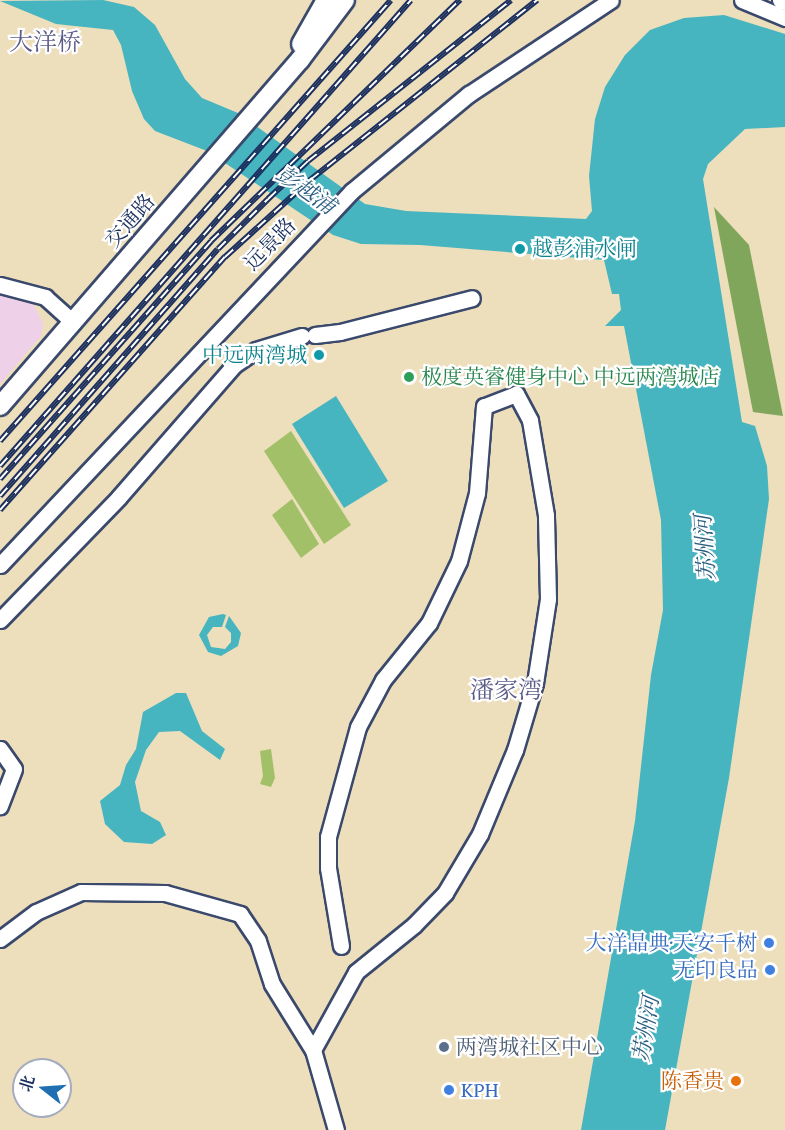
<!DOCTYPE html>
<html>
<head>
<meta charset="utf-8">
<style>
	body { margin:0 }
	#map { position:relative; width:785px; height:1130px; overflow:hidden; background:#eddebc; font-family:"Gentium Book Plus","Noto Serif SC",serif }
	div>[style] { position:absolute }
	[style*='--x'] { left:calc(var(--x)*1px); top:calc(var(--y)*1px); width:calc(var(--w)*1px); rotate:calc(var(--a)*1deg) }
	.built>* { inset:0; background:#eed0e8 }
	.green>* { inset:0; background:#a1c068 }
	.forest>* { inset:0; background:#80a65c }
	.water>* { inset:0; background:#46b5c0 }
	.roads { filter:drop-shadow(2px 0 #3a496c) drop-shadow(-2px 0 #3a496c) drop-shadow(0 2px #3a496c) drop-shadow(0 -2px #3a496c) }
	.minor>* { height:15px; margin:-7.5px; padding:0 7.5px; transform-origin:7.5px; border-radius:7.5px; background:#fff }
	.major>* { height:18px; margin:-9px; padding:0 9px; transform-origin:9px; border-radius:9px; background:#fff }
	.rail>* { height:6px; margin-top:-3px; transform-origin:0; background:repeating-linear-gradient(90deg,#fff 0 11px,#1b2f5e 0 22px); box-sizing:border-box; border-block:2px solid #1b2f5e }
	.dots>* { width:16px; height:16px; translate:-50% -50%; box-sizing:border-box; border:3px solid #fff; border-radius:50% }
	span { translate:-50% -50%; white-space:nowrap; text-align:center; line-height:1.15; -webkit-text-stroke:4.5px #fff; paint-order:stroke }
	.street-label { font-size:21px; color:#1b2f5e }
	.culture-label { font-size:21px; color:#0d838f }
	.left { translate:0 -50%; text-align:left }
	.right { translate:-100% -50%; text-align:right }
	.leisure-label { font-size:21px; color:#27864d }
	.shop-label { font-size:21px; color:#366cbe }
	.service-label { font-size:21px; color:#4e5e75 }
	.food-label { font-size:21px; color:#c56008 }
	.water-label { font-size:22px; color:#2a5e80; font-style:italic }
	.quarter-label { font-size:24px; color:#5d5c89 }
	.north { position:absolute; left:12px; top:1058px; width:60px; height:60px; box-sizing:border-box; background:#fff; border:2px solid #a4acbf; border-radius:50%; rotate:287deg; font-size:16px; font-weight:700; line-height:24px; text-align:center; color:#1b2f5e }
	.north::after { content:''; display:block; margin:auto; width:21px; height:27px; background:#1f6fb2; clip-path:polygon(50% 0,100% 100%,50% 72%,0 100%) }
</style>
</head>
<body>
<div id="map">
	<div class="built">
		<div style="clip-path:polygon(0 295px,33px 303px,43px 324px,41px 336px,0 384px)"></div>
	</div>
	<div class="green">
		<div style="clip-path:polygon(291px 431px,351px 525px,324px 544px,264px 451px)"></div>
		<div style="clip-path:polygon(292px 499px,319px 544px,301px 558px,272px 515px)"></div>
		<div style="clip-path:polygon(271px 749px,275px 778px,271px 787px,260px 784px,263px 776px,260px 751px)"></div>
	</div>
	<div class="forest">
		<div style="clip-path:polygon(714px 207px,749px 245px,783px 416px,753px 412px)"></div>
	</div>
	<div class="water">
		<div style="clip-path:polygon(103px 0,134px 7px,155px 25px,185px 79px,202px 98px,238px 113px,365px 204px,406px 211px,586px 219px,592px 211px,589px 176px,595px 119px,605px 87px,625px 55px,650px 30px,684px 18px,724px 15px,785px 34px,785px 127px,745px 129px,708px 164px,703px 179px,742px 422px,755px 426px,767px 466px,769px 499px,729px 778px,665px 1130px,581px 1130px,635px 821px,651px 675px,663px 610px,661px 520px,624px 326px,605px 326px,621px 310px,619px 294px,612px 294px,604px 260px,420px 245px,361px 244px,333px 235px,207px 151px,155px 131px,144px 119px,132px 91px,121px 45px,113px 30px,56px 24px,0 1px)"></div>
		<div style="clip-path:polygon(336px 396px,388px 481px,344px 508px,292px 424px)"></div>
		<div style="clip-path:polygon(223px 614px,226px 615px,222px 627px,213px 627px,207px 635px,211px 647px,225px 649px,231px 642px,231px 633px,225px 627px,229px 616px,241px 633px,238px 646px,221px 656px,208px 652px,199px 635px,209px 617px)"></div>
		<div style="clip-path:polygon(176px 693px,186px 693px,202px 731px,225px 749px,220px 760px,180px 731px,159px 732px,146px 750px,135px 782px,141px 811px,160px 822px,166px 835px,152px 844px,124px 842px,105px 824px,100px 801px,120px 785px,126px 765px,136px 749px,143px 712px)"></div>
	</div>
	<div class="roads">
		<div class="minor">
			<div style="--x:742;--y:0;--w:47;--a:22.7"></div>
			<div style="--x:0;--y:285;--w:47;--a:14.9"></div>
			<div style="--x:45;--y:297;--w:38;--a:42"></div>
			<div style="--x:315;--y:335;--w:25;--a:-7"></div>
			<div style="--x:340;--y:332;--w:136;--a:-14.4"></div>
			<div style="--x:0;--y:565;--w:514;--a:-46.74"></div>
			<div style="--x:352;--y:191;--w:152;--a:-39.7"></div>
			<div style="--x:469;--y:94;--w:170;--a:-33.5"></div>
			<div style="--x:0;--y:620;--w:171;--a:-45.9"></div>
			<div style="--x:119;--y:497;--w:175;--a:-48.9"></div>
			<div style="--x:234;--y:365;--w:27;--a:-34"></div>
			<div style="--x:256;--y:350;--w:48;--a:-16.9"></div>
			<div style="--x:0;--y:749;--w:24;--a:55"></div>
			<div style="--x:14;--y:769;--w:40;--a:111"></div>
			<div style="--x:0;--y:939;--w:45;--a:-36.9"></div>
			<div style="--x:36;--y:912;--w:49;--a:-24"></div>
			<div style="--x:81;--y:892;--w:84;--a:0.7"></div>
			<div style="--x:165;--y:893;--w:78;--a:15.6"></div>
			<div style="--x:240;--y:914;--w:32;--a:56"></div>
			<div style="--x:258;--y:941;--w:45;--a:72"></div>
			<div style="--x:272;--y:984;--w:78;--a:58.2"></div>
			<div style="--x:336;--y:1130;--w:83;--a:-106"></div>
			<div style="--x:313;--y:1050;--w:89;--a:-61.1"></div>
			<div style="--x:356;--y:972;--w:75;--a:-39"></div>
			<div style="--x:414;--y:925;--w:45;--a:-45.9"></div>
			<div style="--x:445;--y:893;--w:69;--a:-59.3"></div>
			<div style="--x:480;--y:834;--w:91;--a:-67.4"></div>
			<div style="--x:515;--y:750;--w:70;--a:-73.4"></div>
			<div style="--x:535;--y:683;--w:85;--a:-81.2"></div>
			<div style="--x:548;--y:599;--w:84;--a:-91.4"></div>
			<div style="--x:546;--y:515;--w:96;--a:-99.6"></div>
			<div style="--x:530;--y:420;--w:30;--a:-118"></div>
			<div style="--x:516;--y:394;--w:34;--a:159"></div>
			<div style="--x:484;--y:406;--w:87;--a:94.6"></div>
			<div style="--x:477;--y:493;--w:70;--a:104.8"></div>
			<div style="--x:459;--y:561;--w:69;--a:115.8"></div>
			<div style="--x:429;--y:623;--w:73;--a:128.9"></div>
			<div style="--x:383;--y:680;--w:53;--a:118"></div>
			<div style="--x:358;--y:727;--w:114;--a:105.3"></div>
			<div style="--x:328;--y:837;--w:31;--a:90"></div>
			<div style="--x:328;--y:868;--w:79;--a:80.5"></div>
		</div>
		<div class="major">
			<div style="--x:782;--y:0;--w:3;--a:18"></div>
			<div style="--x:301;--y:44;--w:51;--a:-60.4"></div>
			<div style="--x:0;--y:406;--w:458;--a:-49.1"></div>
			<div style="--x:300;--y:60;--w:75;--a:-53.1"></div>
		</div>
	</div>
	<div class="rail">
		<div style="--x:0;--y:441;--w:589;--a:-48.44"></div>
		<div style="--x:0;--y:466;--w:621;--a:-48.59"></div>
		<div style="--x:0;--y:479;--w:318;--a:-48.4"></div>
		<div style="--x:211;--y:241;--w:347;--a:-44.1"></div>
		<div style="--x:0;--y:496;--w:329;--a:-48.6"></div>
		<div style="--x:218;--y:249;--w:71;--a:-45"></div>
		<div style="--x:268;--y:199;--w:55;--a:-43.5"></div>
		<div style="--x:308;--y:161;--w:259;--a:-38.4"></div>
		<div style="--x:0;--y:510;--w:339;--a:-48.4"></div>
		<div style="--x:225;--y:257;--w:115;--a:-42.2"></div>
		<div style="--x:310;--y:180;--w:290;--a:-38.4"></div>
	</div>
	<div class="dots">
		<div style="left:520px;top:249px;background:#0f9aa8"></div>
		<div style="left:319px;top:355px;background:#0f9aa8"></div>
		<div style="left:409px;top:377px;background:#2e9e5b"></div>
		<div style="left:769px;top:943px;background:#3f7fe0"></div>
		<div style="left:770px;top:970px;background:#3f7fe0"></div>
		<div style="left:444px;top:1047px;background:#5c6f8a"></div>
		<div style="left:736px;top:1081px;background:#e8710a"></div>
		<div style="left:449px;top:1090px;background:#3f7fe0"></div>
	</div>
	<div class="street-label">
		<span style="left:130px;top:221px;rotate:-49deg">交通路</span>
		<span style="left:270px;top:244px;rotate:-46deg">远景路</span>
	</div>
	<div class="culture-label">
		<span class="left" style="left:532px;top:249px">越彭浦水闸</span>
		<span class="right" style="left:307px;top:355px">中远两湾城</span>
	</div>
	<div class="leisure-label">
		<span class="left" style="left:421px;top:377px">极度英睿健身中心 中远两湾城店</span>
	</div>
	<div class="shop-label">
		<span class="right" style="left:757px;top:943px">大洋晶典·天安千树</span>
		<span class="right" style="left:758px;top:970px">无印良品</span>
		<span class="left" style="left:461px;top:1090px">KPH</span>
	</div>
	<div class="service-label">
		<span class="left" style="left:456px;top:1047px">两湾城社区中心</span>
	</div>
	<div class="food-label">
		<span class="right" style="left:724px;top:1081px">陈香贵</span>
	</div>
	<div class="water-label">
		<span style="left:306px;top:190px;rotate:35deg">彭越浦</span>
		<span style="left:705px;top:548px;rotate:-94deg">苏州河</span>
		<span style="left:646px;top:1029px;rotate:-81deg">苏州河</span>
	</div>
	<div class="quarter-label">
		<span style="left:45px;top:42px">大洋桥</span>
		<span style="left:506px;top:690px">潘家湾</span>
	</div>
	<div class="north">北</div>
</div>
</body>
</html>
